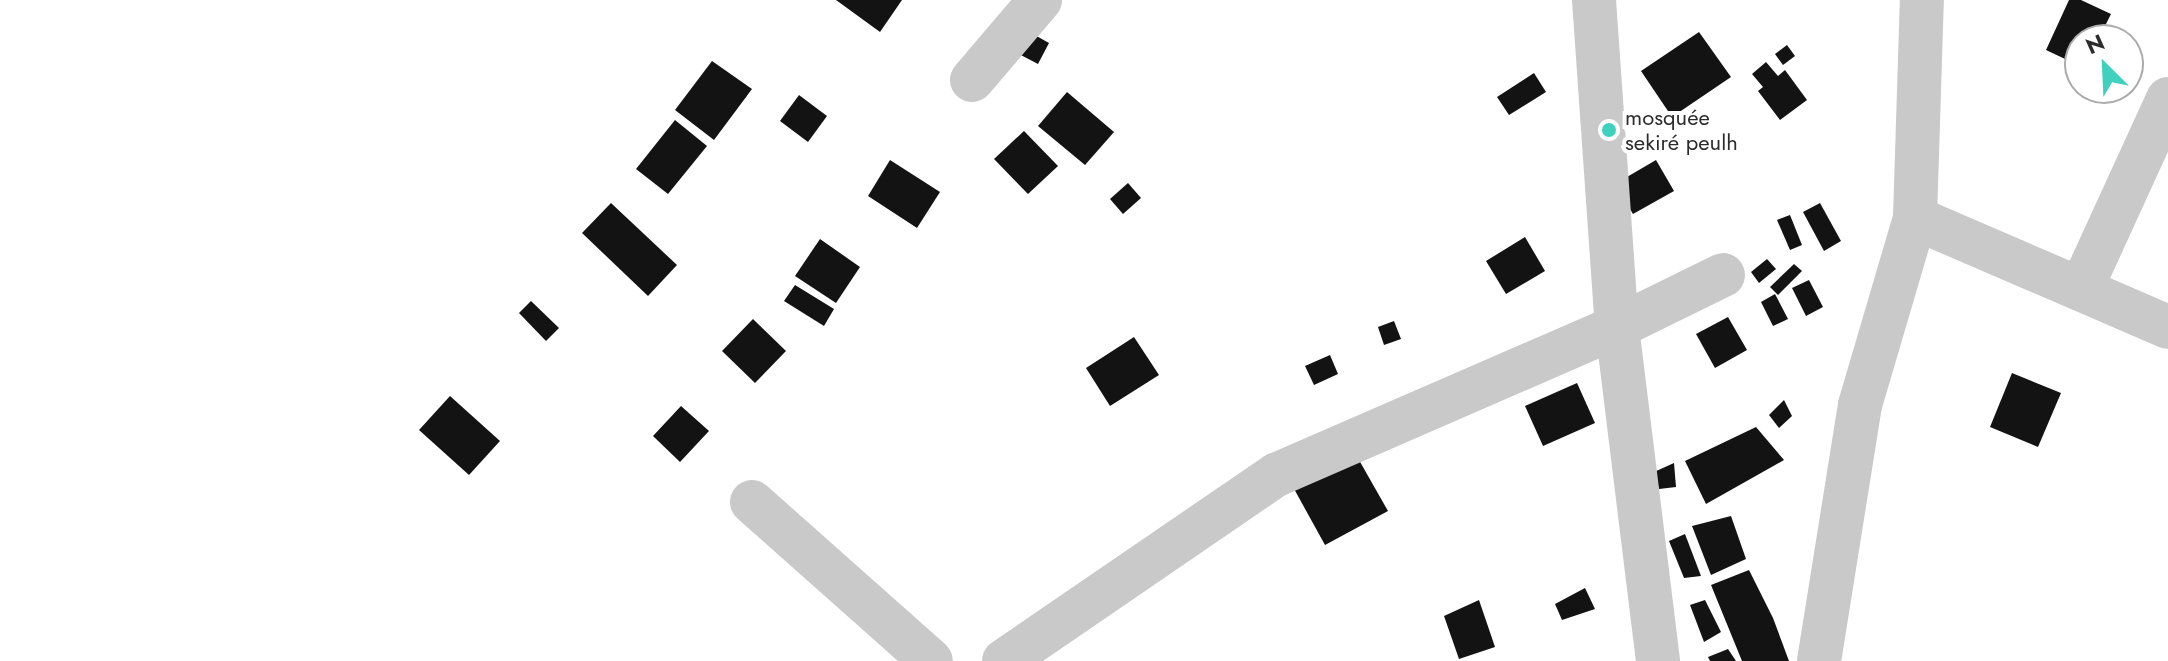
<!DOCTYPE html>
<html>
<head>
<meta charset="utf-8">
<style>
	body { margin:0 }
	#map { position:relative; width:2168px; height:661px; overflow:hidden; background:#fff; font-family:Jost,sans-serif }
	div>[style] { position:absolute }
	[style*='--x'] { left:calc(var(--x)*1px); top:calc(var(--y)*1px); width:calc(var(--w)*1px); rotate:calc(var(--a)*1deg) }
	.building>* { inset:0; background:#131313 }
	.minor>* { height:44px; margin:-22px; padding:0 22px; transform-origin:22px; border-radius:22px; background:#c9c9c9 }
	.dots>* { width:22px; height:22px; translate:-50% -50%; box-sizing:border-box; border:4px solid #fff; border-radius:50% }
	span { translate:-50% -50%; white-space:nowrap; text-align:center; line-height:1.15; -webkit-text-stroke:8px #fff; paint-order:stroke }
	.poi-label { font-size:22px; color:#2c2c2c }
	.left { translate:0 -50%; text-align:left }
	.north { position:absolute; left:2064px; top:24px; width:80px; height:80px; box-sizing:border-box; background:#fff; border:2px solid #ababab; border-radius:50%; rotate:336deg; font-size:22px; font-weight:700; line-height:32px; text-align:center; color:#2c2c2c }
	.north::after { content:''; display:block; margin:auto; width:28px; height:36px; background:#3fd1be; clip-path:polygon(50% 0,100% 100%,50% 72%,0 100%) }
</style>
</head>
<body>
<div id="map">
	<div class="building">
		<div style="clip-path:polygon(836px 0,902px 0,880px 32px)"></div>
		<div style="clip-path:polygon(2069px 0,2081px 0,2111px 14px,2098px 40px,2080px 40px,2080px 66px,2046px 50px)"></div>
		<div style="clip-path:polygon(1024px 29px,1049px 43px,1038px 64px,1013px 51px)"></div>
		<div style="clip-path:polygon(1699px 32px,1731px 77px,1672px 117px,1641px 71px)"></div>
		<div style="clip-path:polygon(1787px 45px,1795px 56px,1783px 65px,1775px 54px)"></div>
		<div style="clip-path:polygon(712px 61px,752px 89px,714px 140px,675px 110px)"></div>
		<div style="clip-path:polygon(1766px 62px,1778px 76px,1785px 70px,1807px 100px,1780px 120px,1758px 91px,1763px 87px,1752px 74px)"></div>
		<div style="clip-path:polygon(1534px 73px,1546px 92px,1509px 115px,1497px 97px)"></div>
		<div style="clip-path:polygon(1067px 92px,1114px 132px,1085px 165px,1038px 126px)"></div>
		<div style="clip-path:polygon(799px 95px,827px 116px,808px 142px,780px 121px)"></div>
		<div style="clip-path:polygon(675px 120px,707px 146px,668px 194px,636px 169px)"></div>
		<div style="clip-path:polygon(1024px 131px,1058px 166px,1028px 194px,994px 159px)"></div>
		<div style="clip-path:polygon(890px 160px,940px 192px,917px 228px,868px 196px)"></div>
		<div style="clip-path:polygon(1656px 160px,1674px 191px,1633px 214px,1615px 184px)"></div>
		<div style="clip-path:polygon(1128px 183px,1141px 198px,1123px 214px,1110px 199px)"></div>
		<div style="clip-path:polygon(611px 203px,677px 265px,648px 296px,582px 233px)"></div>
		<div style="clip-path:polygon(1820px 203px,1841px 241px,1824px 251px,1803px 212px)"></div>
		<div style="clip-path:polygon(1790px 215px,1802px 245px,1790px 250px,1777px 220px)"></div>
		<div style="clip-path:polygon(1525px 237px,1545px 271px,1506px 294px,1486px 261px)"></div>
		<div style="clip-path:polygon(820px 239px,860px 267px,836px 303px,795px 276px)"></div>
		<div style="clip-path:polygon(1767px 259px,1776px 269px,1759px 283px,1751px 272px)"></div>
		<div style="clip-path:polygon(1794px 264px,1802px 271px,1778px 295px,1770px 287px)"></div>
		<div style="clip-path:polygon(1809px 280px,1823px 307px,1806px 316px,1792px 288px)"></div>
		<div style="clip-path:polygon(795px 285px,834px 309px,824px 326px,784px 301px)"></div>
		<div style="clip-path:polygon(1775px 294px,1788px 319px,1773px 326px,1761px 302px)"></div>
		<div style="clip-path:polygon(531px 301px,559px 328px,546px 341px,519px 313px)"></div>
		<div style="clip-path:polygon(1728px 317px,1747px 350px,1715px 368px,1696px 334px)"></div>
		<div style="clip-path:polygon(753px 319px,786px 351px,755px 383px,722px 351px)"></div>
		<div style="clip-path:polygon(1394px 321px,1401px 339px,1384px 345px,1378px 327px)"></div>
		<div style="clip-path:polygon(1134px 337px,1159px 375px,1110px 406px,1086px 368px)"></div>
		<div style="clip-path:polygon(1330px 355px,1338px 374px,1314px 385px,1305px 366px)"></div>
		<div style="clip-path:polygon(2012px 373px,2061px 393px,2038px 447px,1990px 427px)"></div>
		<div style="clip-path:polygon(1577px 383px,1595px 423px,1543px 446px,1525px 406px)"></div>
		<div style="clip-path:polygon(450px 396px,500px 441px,469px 475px,419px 430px)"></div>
		<div style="clip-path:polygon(1784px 400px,1792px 416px,1779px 428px,1769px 415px)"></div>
		<div style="clip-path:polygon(681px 406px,709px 431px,680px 462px,653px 436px)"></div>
		<div style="clip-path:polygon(1756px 427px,1784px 460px,1706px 504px,1685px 461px)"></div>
		<div style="clip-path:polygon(1355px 453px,1388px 511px,1325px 545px,1293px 487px)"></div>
		<div style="clip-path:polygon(1674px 463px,1676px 487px,1659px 489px,1654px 472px)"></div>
		<div style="clip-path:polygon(1731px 516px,1746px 559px,1711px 575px,1692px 526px)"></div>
		<div style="clip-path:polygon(1685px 534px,1701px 576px,1684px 578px,1669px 541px)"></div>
		<div style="clip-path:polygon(1749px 570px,1773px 618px,1789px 661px,1742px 661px,1711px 585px)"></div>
		<div style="clip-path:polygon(1585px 588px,1595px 609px,1562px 620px,1555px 604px)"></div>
		<div style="clip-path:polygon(1479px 600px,1495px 647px,1459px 659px,1444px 616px)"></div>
		<div style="clip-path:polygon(1705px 600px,1721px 632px,1704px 642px,1690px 605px)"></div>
		<div style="clip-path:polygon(1728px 649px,1736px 661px,1710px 661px,1708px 657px)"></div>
	</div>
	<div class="minor">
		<div style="--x:1594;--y:0;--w:328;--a:86"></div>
		<div style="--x:1617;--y:327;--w:337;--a:83"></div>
		<div style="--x:972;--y:80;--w:105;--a:-49.6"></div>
		<div style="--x:1915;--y:218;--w:275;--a:23.3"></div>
		<div style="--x:2081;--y:289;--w:209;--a:-65.4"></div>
		<div style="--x:752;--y:502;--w:239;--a:41.6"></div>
		<div style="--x:1004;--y:661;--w:330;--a:-34.4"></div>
		<div style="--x:1276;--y:475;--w:372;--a:-23.5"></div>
		<div style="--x:1617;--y:327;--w:118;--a:-26.1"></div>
		<div style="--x:1819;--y:661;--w:259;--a:-80.9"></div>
		<div style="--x:1860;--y:405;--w:195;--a:-73.6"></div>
		<div style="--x:1915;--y:218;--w:218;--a:-88.2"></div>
	</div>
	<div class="dots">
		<div style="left:1609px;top:130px;background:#3fd1be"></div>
	</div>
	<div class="poi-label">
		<span class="left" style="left:1625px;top:130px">mosquée<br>sekiré peulh</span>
	</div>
	<div class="north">N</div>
</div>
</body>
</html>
